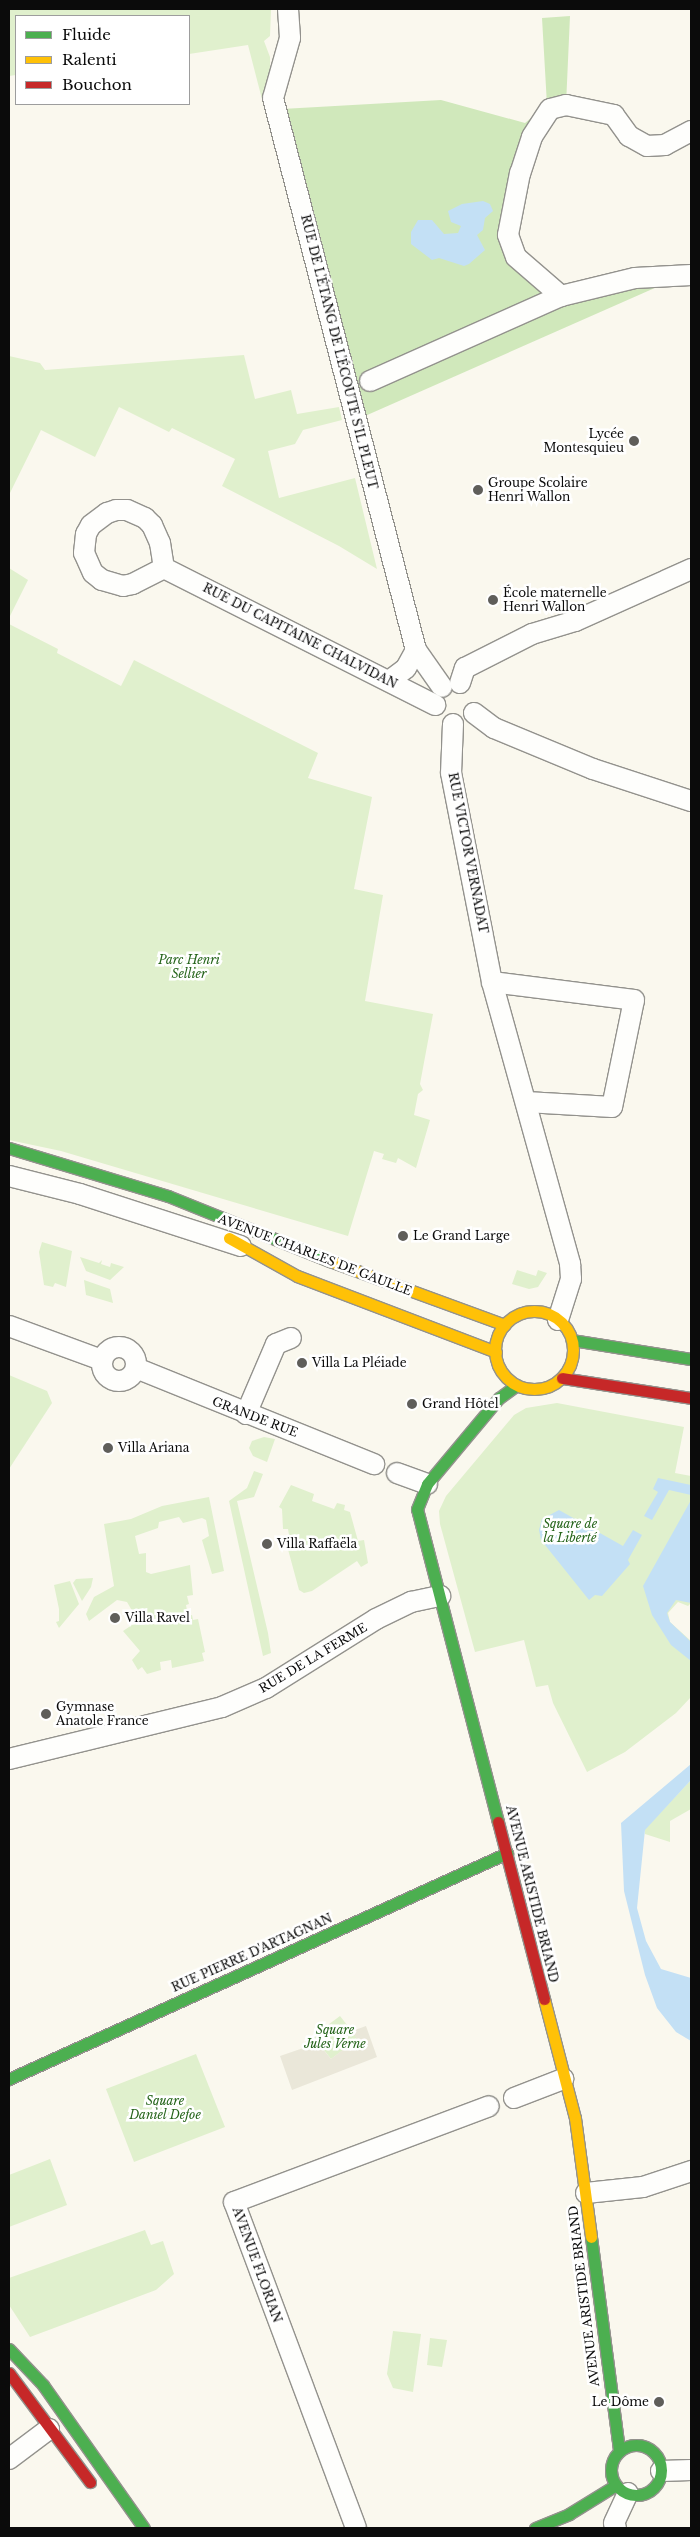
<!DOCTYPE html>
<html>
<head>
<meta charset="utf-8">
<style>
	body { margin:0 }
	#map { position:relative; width:700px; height:2537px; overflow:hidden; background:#faf8ee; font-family:"Libre Baskerville",serif }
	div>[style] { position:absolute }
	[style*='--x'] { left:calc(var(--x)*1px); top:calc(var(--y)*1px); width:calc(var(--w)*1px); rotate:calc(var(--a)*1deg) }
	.green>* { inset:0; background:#e0f0cd }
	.forest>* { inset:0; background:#d0e8bb }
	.plaza>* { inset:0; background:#eae7d9 }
	.water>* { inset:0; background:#c3e0f5 }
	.roads { filter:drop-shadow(1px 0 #93928d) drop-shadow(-1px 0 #93928d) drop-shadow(0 1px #93928d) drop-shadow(0 -1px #93928d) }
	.street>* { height:20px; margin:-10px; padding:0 10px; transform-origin:10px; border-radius:10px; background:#fefefc }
	.street>.ring { margin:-10px; padding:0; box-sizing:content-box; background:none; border:20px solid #fefefc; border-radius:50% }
	.fast>* { height:11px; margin:-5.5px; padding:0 5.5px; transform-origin:5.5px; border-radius:5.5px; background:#4caf50 }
	.fast>.ring { margin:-5.5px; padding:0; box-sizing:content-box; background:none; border:11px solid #4caf50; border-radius:50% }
	.slow>* { height:11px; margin:-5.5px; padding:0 5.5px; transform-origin:5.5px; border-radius:5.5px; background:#ffc107 }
	.slow>.ring { margin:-5.5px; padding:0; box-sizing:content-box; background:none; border:11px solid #ffc107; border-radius:50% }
	.jam>* { height:11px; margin:-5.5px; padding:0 5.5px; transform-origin:5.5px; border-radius:5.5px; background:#c62828 }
	.dots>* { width:14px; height:14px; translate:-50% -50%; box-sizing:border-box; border:2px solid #fff; border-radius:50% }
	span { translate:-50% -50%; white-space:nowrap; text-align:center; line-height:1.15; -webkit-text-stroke:5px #fff; paint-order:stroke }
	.street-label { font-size:12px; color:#0b0b0b }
	.poi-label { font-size:12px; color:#0b0b0b }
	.right { translate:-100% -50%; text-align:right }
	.left { translate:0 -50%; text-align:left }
	.park-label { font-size:12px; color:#25641a; font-style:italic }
	.frame { position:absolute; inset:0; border:10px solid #0b0b0b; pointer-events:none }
	.legend { position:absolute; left:15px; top:15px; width:175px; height:90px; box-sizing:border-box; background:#fff; border:1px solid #9d9d9d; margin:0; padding:6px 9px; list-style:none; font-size:15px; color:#0b0b0b }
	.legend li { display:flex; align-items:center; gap:10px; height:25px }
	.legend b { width:25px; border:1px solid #9d9d9d }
</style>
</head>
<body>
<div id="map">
	<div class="green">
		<div style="clip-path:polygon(9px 9px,271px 9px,270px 36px,264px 41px,270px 57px,270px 98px,264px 107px,248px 45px,189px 54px,189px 16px,16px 16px,16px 75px,9px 76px)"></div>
		<div style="clip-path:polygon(244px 355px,255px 399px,291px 390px,297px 414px,339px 407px,342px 420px,303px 430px,295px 444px,268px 451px,279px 498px,355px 478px,377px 569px,339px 546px,222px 486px,235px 459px,172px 428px,169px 432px,119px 407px,95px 457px,41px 430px,9px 495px,9px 356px,40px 363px,45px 370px)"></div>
		<div style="clip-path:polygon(9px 568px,28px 580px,9px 618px)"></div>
		<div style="clip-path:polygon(9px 624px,58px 649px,57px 653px,121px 686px,134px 660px,318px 753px,308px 778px,372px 797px,354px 889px,383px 895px,365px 1001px,433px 1014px,420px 1084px,423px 1090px,418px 1094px,414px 1115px,430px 1120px,416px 1168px,398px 1158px,396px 1163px,382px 1159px,384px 1154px,374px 1151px,348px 1236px,61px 1151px,9px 1140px)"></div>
		<div style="clip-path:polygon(42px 1242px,72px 1251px,66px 1287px,55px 1283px,53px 1287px,44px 1285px,39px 1252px)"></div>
		<div style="clip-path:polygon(80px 1257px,99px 1263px,102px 1260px,101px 1264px,110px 1267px,111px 1263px,124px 1267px,110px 1280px,86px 1271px)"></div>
		<div style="clip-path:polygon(517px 1270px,536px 1276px,538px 1270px,547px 1273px,538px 1287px,529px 1289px,512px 1284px)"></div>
		<div style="clip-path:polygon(84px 1280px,110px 1289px,113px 1303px,86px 1295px)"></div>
		<div style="clip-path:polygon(9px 1375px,47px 1391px,52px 1403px,9px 1469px)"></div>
		<div style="clip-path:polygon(557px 1403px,684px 1427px,675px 1473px,691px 1476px,691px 1603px,688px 1606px,678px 1602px,668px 1613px,670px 1622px,691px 1641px,691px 1697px,676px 1713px,625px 1752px,587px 1772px,553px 1703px,548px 1685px,536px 1687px,524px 1640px,475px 1652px,440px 1524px,439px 1511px,446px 1496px,514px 1415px,526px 1408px)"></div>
		<div style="clip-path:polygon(264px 1437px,275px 1439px,267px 1462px,253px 1456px,249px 1448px,252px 1441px)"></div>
		<div style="clip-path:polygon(254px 1471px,263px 1474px,254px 1497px,237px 1501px,268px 1633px,271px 1653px,263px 1656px,229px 1501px,247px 1488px)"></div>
		<div style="clip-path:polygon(291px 1485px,314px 1494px,312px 1501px,334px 1509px,337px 1503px,345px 1505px,344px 1510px,350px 1512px,358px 1541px,364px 1540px,368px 1563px,361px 1567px,357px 1561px,312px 1591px,304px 1593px,299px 1590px,286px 1542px,290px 1541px,288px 1529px,283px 1529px,282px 1509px,279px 1507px)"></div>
		<div style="clip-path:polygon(209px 1497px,224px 1571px,212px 1574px,202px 1540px,209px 1536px,206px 1520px,202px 1518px,183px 1523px,179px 1517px,159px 1522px,158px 1528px,135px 1536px,139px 1554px,146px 1553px,146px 1572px,151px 1574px,190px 1565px,193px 1595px,187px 1596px,189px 1604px,186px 1605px,188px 1616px,192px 1615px,193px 1620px,198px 1619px,205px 1652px,202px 1653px,204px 1661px,172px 1668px,171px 1660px,160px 1662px,161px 1670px,147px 1674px,142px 1667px,138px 1670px,132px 1660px,140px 1651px,123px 1631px,138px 1621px,127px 1602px,117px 1600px,89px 1621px,86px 1614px,94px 1597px,114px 1586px,104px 1524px,131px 1519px,162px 1506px)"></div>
		<div style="clip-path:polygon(93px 1578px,91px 1587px,82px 1601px,73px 1583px,76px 1579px)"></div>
		<div style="clip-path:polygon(70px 1581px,79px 1604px,59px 1628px,56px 1622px,59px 1621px,59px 1609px,54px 1585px)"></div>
		<div style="clip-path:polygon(691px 1780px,691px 1809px,670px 1821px,670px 1842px,645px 1834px,645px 1829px)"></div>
		<div style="clip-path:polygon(340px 2016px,358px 2039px,331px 2059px,313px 2036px)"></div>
		<div style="clip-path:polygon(196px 2054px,225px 2127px,134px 2162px,106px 2089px)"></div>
		<div style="clip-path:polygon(50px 2159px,67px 2205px,9px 2227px,9px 2175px)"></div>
		<div style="clip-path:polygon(145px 2230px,151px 2245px,163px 2241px,174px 2274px,156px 2290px,30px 2337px,9px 2305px,9px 2278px)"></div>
		<div style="clip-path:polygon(393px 2331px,421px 2334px,413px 2392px,393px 2388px,387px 2374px)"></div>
		<div style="clip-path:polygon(430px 2338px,447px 2340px,442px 2367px,427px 2365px)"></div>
	</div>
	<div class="forest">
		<div style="clip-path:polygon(570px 16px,566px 105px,550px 109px,508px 235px,561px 296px,635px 278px,657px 287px,365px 416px,303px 171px,293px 156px,282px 109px,441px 100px,525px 123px,547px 105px,542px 18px)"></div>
	</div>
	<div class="plaza">
		<div style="clip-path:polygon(366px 2026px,377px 2057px,292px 2090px,280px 2056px,318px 2043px,331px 2059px,357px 2039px,352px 2031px)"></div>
	</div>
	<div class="water">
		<div style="clip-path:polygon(483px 201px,490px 204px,493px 211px,485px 218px,483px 230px,477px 235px,485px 250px,469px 264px,464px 266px,439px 258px,432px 260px,411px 244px,411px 232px,418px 220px,432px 220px,444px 234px,458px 233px,461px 226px,451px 222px,448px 211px,462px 204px)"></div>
		<div style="clip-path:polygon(658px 1478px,691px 1485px,691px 1495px,669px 1490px,652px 1520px,644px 1516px,658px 1492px,653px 1489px)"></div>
		<div style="clip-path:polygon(691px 1500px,691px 1603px,676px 1600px,667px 1613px,670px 1622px,691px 1642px,691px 1661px,671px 1645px,652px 1615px,643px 1586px)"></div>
		<div style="clip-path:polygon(559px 1510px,623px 1546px,633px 1530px,642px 1535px,628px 1560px,630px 1564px,602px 1596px,595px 1595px,589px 1600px,541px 1540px,539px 1530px,542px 1519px)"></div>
		<div style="clip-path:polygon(691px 1764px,691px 1780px,645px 1830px,637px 1908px,646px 1941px,661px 1969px,691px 1978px,691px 2041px,676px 2032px,657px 2008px,645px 1975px,624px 1891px,621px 1823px)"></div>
	</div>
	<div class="roads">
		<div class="street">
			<div style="--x:288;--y:9;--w:29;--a:86"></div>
			<div style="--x:290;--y:38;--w:62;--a:105.8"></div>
			<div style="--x:273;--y:98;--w:570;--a:75.48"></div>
			<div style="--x:416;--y:650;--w:45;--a:54.9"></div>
			<div style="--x:691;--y:131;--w:30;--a:152"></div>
			<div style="--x:665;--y:145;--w:18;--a:177"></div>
			<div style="--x:647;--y:146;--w:21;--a:-151"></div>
			<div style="--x:629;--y:136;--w:26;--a:-126"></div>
			<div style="--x:614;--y:115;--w:49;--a:-168.2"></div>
			<div style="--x:566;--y:105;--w:16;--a:166"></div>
			<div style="--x:550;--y:109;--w:33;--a:123"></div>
			<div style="--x:532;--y:137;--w:38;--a:108"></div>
			<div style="--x:520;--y:173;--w:63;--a:101"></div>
			<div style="--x:508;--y:235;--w:23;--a:70"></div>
			<div style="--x:516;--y:257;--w:60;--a:40.9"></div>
			<div style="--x:561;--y:296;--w:76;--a:-13.7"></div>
			<div style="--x:635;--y:278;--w:56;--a:-3.1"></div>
			<div style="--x:370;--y:381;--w:209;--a:-24"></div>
			<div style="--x:116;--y:510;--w:11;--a:0"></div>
			<div style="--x:127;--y:510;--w:20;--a:24"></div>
			<div style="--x:145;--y:518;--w:10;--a:45"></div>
			<div style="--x:152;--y:525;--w:20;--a:66"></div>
			<div style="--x:160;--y:543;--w:25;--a:81"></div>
			<div style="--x:164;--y:568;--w:35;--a:153"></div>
			<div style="--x:133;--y:584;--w:10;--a:169"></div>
			<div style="--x:123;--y:586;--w:22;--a:-164"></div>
			<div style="--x:102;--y:580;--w:11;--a:-142"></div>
			<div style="--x:93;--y:573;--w:22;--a:-114"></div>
			<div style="--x:84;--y:553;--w:19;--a:-84"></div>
			<div style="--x:86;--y:534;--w:10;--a:-61"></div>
			<div style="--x:91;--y:525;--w:20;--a:-37"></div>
			<div style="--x:107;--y:513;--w:9;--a:-18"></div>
			<div style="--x:164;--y:568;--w:304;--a:26.8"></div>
			<div style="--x:389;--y:681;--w:21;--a:-37"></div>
			<div style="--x:406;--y:668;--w:21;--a:-61"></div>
			<div style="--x:460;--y:683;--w:16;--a:-72"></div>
			<div style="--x:465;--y:668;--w:75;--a:-26.9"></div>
			<div style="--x:532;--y:634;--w:45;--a:-16.8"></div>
			<div style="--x:575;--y:621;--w:127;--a:-24.1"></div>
			<div style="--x:474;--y:713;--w:25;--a:37"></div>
			<div style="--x:494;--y:728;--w:107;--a:22.5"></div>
			<div style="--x:593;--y:769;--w:103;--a:18.1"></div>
			<div style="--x:453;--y:724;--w:49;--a:92.3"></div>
			<div style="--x:451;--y:773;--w:213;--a:78.9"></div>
			<div style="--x:492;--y:982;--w:293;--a:74.5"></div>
			<div style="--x:570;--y:1264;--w:15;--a:86"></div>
			<div style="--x:571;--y:1279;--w:43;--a:107.6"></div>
			<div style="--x:492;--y:982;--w:143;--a:7.2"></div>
			<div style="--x:634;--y:1000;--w:109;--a:101.6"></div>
			<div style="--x:612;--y:1107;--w:86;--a:-176.7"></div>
			<div style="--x:9;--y:1176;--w:73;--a:14.2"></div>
			<div style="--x:80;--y:1194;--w:169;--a:17.9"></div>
			<div style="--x:9;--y:1326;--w:99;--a:20.1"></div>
			<div class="ring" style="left:102px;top:1347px;width:14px;height:14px"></div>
			<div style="--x:136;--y:1368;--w:257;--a:22"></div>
			<div style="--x:246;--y:1414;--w:76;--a:-66.8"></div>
			<div style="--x:276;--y:1344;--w:16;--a:-22"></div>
			<div style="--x:397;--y:1473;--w:32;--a:20"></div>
			<div style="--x:9;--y:1759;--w:219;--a:-13.7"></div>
			<div style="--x:222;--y:1707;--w:48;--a:-23.4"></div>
			<div style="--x:266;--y:1688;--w:130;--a:-32.1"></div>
			<div style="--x:376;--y:1619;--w:39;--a:-26"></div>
			<div style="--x:411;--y:1602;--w:30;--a:-12"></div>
			<div style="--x:514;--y:2098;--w:53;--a:-21.2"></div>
			<div style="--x:586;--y:2193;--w:57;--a:-6"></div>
			<div style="--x:643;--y:2187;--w:51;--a:-18.4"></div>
			<div style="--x:9;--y:2459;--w:50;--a:-36.9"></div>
			<div style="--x:661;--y:2471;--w:30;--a:-2"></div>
			<div style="--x:356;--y:2528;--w:348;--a:-110.5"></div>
			<div style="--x:234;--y:2202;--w:272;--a:-20.6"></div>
			<div style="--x:616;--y:2528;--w:5;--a:-112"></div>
			<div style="--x:614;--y:2523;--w:33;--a:-65"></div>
		</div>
		<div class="fast">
			<div style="--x:9;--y:1148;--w:166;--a:16.8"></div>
			<div style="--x:168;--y:1196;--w:175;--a:21.9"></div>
			<div style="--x:572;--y:1340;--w:121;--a:9.1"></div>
			<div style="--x:498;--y:1822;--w:323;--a:-104.5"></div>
			<div style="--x:417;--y:1509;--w:27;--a:-68"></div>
			<div style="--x:427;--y:1484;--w:112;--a:-50.1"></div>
			<div style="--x:499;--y:1398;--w:22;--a:-36"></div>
			<div style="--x:9;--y:2079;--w:547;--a:-24.41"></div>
			<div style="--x:591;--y:2237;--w:216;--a:82.5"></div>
			<div style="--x:9;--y:2349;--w:50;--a:46.6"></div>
			<div style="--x:43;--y:2385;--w:175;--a:54.8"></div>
			<div class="ring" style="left:611px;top:2445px;width:39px;height:39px"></div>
			<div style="--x:535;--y:2528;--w:37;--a:-22"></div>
			<div style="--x:569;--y:2514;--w:55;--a:-31.7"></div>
		</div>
		<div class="slow">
			<div style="--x:229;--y:1238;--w:78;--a:29.2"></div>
			<div style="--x:297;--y:1276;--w:213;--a:20.9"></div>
			<div style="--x:330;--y:1261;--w:186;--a:20.1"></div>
			<div class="ring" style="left:495px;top:1311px;width:67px;height:67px"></div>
			<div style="--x:544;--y:1999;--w:123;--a:75.4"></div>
			<div style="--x:575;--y:2118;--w:120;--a:82.3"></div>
		</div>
		<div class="jam">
			<div style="--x:562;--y:1378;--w:131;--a:8.8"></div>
			<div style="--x:498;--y:1822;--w:183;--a:75.4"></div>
			<div style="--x:9;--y:2373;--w:136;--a:53.4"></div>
		</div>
	</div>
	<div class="dots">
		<div style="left:634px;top:441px;background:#5f5e5a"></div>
		<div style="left:478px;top:490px;background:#5f5e5a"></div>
		<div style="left:493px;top:600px;background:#5f5e5a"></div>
		<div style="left:403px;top:1236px;background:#5f5e5a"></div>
		<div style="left:302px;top:1363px;background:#5f5e5a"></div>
		<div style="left:412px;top:1404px;background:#5f5e5a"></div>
		<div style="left:108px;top:1448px;background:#5f5e5a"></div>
		<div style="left:267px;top:1544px;background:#5f5e5a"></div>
		<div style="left:115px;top:1618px;background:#5f5e5a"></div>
		<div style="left:46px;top:1714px;background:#5f5e5a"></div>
		<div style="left:659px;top:2402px;background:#5f5e5a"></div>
	</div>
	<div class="street-label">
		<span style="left:339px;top:352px;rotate:76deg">RUE DE L'ÉTANG DE L'ÉCOUTE S'IL PLEUT</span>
		<span style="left:300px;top:636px;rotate:27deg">RUE DU CAPITAINE CHALVIDAN</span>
		<span style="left:468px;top:853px;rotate:79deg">RUE VICTOR VERNADAT</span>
		<span style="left:315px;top:1255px;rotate:21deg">AVENUE CHARLES DE GAULLE</span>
		<span style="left:255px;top:1417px;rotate:21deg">GRANDE RUE</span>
		<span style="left:313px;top:1658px;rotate:-31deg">RUE DE LA FERME</span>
		<span style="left:532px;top:1894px;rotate:76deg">AVENUE ARISTIDE BRIAND</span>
		<span style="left:252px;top:1953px;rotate:-24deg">RUE PIERRE D'ARTAGNAN</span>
		<span style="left:257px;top:2265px;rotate:70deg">AVENUE FLORIAN</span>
		<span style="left:584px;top:2296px;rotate:-97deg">AVENUE ARISTIDE BRIAND</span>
	</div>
	<div class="poi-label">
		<span class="right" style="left:624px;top:441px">Lycée<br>Montesquieu</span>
		<span class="left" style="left:488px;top:490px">Groupe Scolaire<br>Henri Wallon</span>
		<span class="left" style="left:503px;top:600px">École maternelle<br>Henri Wallon</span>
		<span class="left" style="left:413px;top:1236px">Le Grand Large</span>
		<span class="left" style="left:312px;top:1363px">Villa La Pléiade</span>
		<span class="left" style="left:422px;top:1404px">Grand Hôtel</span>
		<span class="left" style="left:118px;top:1448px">Villa Ariana</span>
		<span class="left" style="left:277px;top:1544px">Villa Raffaëla</span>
		<span class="left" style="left:125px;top:1618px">Villa Ravel</span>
		<span class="left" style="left:56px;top:1714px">Gymnase<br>Anatole France</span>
		<span class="right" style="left:649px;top:2402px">Le Dôme</span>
	</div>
	<div class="park-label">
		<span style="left:189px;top:967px">Parc Henri<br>Sellier</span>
		<span style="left:570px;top:1531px">Square de<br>la Liberté</span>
		<span style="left:335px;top:2037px">Square<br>Jules Verne</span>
		<span style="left:165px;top:2108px">Square<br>Daniel Defoe</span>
	</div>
	<div class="frame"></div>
	<ul class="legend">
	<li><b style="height:6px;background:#4caf50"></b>Fluide</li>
	<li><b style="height:6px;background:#ffc107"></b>Ralenti</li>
	<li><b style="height:6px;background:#c62828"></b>Bouchon</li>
	</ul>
</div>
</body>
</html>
